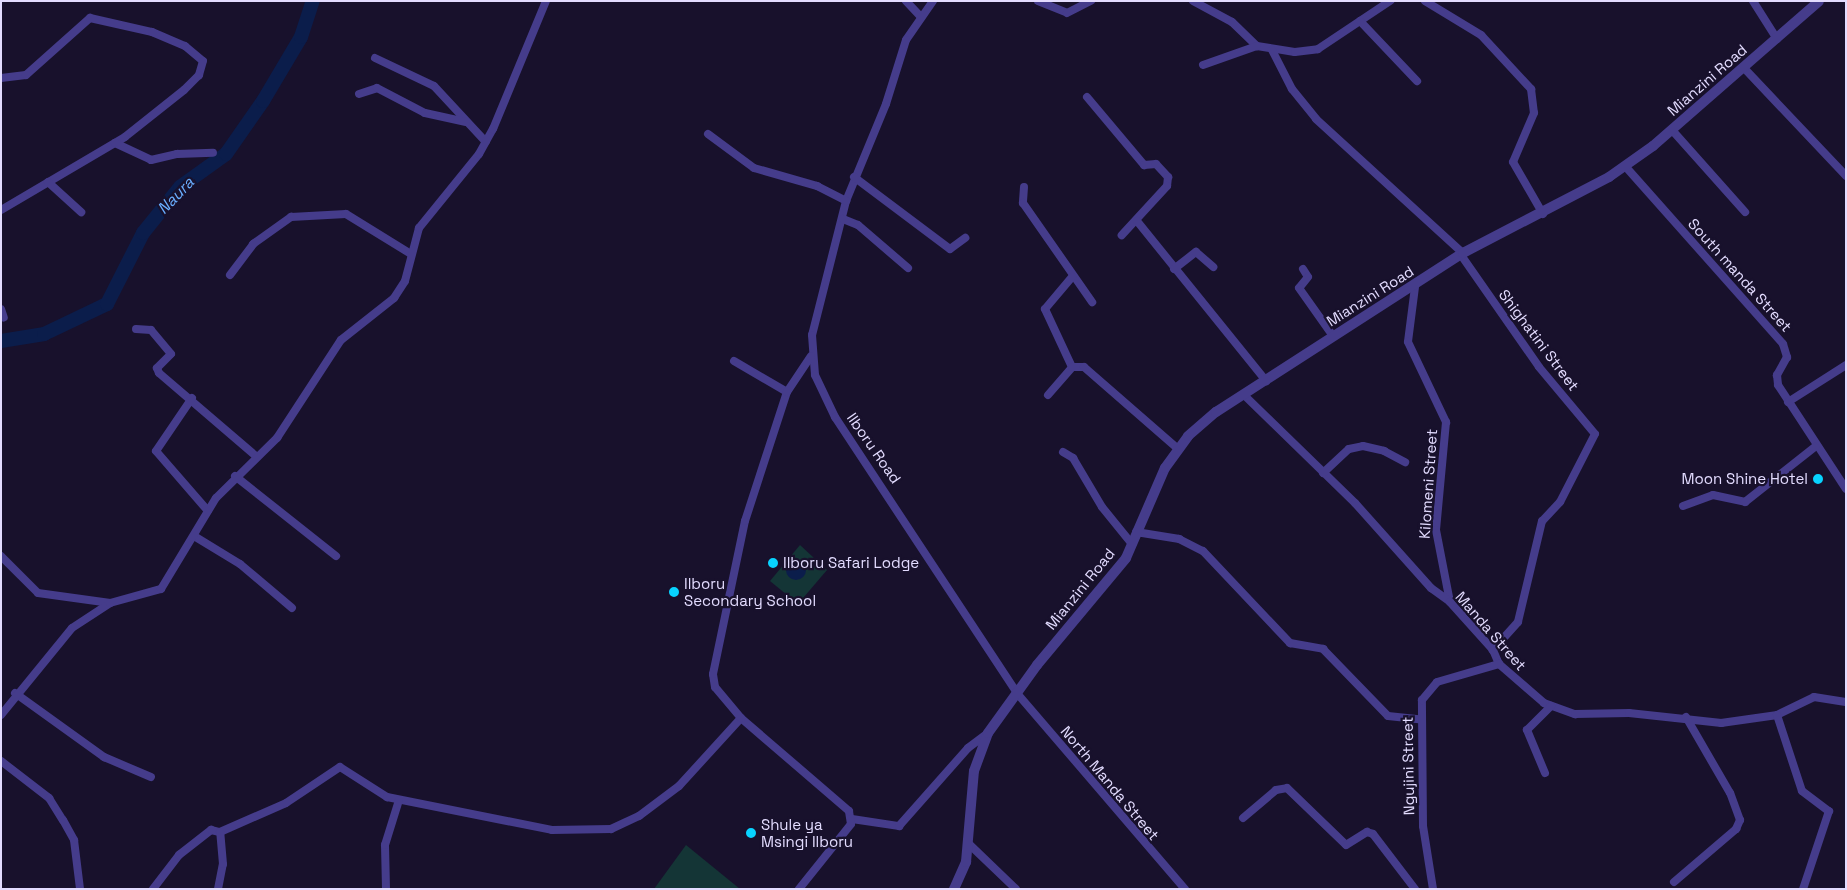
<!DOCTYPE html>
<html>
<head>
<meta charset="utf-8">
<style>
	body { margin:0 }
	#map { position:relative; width:1847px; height:890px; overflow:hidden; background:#18112c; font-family:"Space Grotesk",sans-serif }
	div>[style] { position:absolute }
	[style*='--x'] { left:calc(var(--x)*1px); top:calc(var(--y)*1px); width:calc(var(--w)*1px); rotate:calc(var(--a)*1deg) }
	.green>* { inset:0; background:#143536 }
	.water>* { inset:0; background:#0b1d4b }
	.round { border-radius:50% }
	.river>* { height:14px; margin:-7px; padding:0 7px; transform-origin:7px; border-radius:7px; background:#0b1d4b }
	.minor>* { height:8px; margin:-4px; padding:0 4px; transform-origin:4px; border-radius:4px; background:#453c8b }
	.tertiary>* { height:10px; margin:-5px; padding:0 5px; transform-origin:5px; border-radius:5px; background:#453c8b }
	.dots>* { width:14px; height:14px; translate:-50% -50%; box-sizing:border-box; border:2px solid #18112c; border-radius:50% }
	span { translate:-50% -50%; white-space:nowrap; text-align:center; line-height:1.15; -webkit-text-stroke:4.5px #18112c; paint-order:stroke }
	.street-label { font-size:15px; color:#e3dcff }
	.poi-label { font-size:15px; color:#e3dcff }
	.right { translate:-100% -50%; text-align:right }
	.left { translate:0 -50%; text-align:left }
	.water-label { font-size:16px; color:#6aaeff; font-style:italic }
	.frame { position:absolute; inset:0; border:2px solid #e3dcff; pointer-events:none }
</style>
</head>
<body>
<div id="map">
	<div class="green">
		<div style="clip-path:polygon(800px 545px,827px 570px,798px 604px,770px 581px)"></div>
		<div style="clip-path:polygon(686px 845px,740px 889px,654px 889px)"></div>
	</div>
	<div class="water">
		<div class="round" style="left:786px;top:560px;width:20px;height:20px"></div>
	</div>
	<div class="river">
		<div style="--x:1;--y:341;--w:44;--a:-9.2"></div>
		<div style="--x:44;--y:334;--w:70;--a:-25.5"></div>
		<div style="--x:107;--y:304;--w:80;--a:-63.1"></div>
		<div style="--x:143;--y:233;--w:59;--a:-51.2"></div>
		<div style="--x:180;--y:187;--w:57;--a:-35.7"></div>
		<div style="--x:226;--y:154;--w:65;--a:-55.1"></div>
		<div style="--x:263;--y:101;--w:74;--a:-59.3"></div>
		<div style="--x:301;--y:37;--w:38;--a:-72"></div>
	</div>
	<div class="minor">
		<div style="--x:906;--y:1;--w:22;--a:47"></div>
		<div style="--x:933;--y:1;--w:47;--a:124.7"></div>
		<div style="--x:906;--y:40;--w:67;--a:107.4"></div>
		<div style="--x:886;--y:104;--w:105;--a:112.4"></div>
		<div style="--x:846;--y:201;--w:138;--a:104.2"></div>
		<div style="--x:812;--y:335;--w:40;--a:85.7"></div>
		<div style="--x:815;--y:375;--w:47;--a:64.5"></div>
		<div style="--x:835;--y:417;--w:329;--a:56.6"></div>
		<div style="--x:1016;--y:692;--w:260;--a:49.4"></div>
		<div style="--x:1038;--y:1;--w:31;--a:22"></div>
		<div style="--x:1067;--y:13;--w:27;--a:-27"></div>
		<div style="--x:1193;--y:1;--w:44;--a:28.3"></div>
		<div style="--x:1232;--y:22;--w:35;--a:44"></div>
		<div style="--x:1257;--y:46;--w:38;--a:9"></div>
		<div style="--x:1295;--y:52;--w:23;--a:-7"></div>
		<div style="--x:1318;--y:49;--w:87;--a:-33.7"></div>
		<div style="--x:1425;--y:1;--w:66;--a:31.3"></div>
		<div style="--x:1481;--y:35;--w:74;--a:47.2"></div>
		<div style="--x:1531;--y:89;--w:24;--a:83"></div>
		<div style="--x:1534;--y:113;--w:53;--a:113.2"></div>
		<div style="--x:1513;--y:162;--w:60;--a:60"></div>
		<div style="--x:1753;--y:1;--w:45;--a:57.7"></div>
		<div style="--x:1360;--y:21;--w:83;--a:46.5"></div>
		<div style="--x:1272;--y:50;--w:44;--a:62.9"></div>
		<div style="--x:1292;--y:89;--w:38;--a:51"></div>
		<div style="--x:1316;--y:119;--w:199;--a:42.4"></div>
		<div style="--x:375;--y:58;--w:65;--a:25.4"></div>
		<div style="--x:434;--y:86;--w:76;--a:47.1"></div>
		<div style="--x:1203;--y:65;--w:57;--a:-19.4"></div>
		<div style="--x:1744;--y:68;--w:149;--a:46.6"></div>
		<div style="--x:1;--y:78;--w:25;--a:-7"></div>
		<div style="--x:26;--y:75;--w:86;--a:-41.7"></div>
		<div style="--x:90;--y:18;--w:64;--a:12.7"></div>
		<div style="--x:152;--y:32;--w:36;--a:23"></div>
		<div style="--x:185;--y:46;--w:23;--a:40"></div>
		<div style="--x:203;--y:61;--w:15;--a:106"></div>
		<div style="--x:199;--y:75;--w:21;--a:135"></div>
		<div style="--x:184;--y:90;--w:75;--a:141.5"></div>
		<div style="--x:125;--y:137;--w:144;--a:149.5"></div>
		<div style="--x:359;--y:94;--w:19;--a:-18"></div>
		<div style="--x:377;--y:88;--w:54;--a:27.5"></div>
		<div style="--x:425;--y:113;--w:42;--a:12.4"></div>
		<div style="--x:1087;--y:97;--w:89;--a:50"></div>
		<div style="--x:1144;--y:165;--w:12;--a:-5"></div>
		<div style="--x:1156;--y:164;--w:18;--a:47"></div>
		<div style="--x:1168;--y:177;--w:9;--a:96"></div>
		<div style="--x:1167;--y:186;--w:67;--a:132.6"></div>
		<div style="--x:1672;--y:130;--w:110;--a:48.3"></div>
		<div style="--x:708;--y:134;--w:57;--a:36.5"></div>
		<div style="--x:754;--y:168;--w:66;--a:15.9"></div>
		<div style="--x:817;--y:186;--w:33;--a:27"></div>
		<div style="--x:115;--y:143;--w:40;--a:25"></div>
		<div style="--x:151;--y:160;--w:27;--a:-13"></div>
		<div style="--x:177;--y:154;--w:36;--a:-2"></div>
		<div style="--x:1625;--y:166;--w:238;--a:48.4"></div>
		<div style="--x:1783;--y:344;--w:14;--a:73"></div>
		<div style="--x:1787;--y:357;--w:21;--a:119"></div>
		<div style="--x:1777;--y:375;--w:10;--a:84"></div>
		<div style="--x:1778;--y:385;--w:124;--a:56.8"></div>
		<div style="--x:854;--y:177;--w:120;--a:36.9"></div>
		<div style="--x:950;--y:249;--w:19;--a:-36"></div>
		<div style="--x:48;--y:182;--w:45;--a:42.3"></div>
		<div style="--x:1024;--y:187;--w:16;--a:94"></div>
		<div style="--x:1023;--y:203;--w:121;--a:55.1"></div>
		<div style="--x:843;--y:219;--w:16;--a:22"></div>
		<div style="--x:858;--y:225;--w:66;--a:40.7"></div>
		<div style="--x:1137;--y:221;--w:206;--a:51.1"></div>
		<div style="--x:1461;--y:255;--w:136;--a:55.1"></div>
		<div style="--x:1539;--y:367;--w:87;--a:50.1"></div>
		<div style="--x:1595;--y:434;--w:76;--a:117.2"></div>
		<div style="--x:1560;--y:502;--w:26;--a:133"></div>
		<div style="--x:1542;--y:521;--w:104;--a:103.4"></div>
		<div style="--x:1518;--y:622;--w:38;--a:132"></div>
		<div style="--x:1174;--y:269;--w:28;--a:-38"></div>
		<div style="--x:1196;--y:252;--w:23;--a:41"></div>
		<div style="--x:1303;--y:269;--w:9;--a:58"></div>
		<div style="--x:1308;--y:277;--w:14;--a:129"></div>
		<div style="--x:1299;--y:288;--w:59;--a:54.7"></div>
		<div style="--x:230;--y:275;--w:39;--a:-53"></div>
		<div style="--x:253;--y:244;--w:47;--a:-35.4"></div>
		<div style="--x:291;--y:217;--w:55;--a:-3.1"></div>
		<div style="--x:346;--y:214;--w:76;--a:31.6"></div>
		<div style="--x:1415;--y:287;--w:55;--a:97.3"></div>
		<div style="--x:1408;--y:342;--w:89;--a:64.6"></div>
		<div style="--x:1446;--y:422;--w:108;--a:95.3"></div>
		<div style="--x:1436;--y:530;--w:73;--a:79"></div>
		<div style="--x:1;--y:309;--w:9;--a:72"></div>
		<div style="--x:136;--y:329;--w:15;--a:4"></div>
		<div style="--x:151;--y:330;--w:31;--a:50"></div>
		<div style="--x:171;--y:354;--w:20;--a:135"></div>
		<div style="--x:157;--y:368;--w:5;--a:68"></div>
		<div style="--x:159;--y:373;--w:129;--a:40.6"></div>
		<div style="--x:734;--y:361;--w:61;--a:30.3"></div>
		<div style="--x:1072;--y:367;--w:64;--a:-115"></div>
		<div style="--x:1045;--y:309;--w:42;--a:-49.8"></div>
		<div style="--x:1048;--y:395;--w:37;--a:-49"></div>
		<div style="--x:1072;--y:367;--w:12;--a:0"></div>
		<div style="--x:1084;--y:367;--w:123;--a:41.1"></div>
		<div style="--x:1244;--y:395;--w:155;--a:44.2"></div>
		<div style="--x:1355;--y:503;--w:114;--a:48.2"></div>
		<div style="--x:1431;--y:588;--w:24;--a:36"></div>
		<div style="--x:1450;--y:602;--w:64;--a:48.1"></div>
		<div style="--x:1493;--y:650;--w:15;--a:67"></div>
		<div style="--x:1499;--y:664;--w:60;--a:40.9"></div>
		<div style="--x:1544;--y:703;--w:33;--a:20"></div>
		<div style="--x:1575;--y:714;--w:54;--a:-1.1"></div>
		<div style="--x:1629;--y:713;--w:93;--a:6.2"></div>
		<div style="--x:1721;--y:723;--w:57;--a:-8.1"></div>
		<div style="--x:1777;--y:715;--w:41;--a:-25.9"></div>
		<div style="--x:1814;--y:697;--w:32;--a:9"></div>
		<div style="--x:192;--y:398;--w:64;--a:124.2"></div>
		<div style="--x:156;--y:451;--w:79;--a:49.1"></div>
		<div style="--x:1788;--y:402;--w:69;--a:-32.5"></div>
		<div style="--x:1063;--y:452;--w:12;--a:31"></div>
		<div style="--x:1073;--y:458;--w:57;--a:59.4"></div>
		<div style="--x:1102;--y:507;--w:48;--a:51"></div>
		<div style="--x:1323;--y:473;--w:35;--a:-43"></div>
		<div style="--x:1349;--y:449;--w:14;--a:-12"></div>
		<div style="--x:1363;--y:446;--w:22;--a:13"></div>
		<div style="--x:1384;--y:451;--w:24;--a:28"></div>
		<div style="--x:235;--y:476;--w:129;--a:38.4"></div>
		<div style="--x:1683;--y:506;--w:32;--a:-20"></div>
		<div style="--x:1713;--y:495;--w:33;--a:12"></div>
		<div style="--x:1745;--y:502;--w:89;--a:-38.2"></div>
		<div style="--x:1136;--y:532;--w:44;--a:9.2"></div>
		<div style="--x:1179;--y:539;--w:27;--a:27"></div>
		<div style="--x:1203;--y:551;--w:127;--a:46.6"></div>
		<div style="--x:1290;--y:643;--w:34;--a:10"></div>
		<div style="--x:1323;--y:649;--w:93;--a:45.9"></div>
		<div style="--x:1388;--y:716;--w:31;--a:6"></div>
		<div style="--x:194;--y:536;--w:54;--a:31.3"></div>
		<div style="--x:240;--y:564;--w:68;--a:40.2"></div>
		<div style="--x:1;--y:556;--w:52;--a:45"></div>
		<div style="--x:38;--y:593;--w:73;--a:7.9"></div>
		<div style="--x:15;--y:693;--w:110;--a:35.7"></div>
		<div style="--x:104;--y:757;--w:51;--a:23.1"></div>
		<div style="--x:1;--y:715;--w:112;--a:-50.8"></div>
		<div style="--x:72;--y:628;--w:45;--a:-33.3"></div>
		<div style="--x:110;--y:603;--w:53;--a:-15.4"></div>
		<div style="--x:161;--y:589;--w:106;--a:-58.9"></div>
		<div style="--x:216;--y:498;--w:86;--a:-44.5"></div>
		<div style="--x:277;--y:438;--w:117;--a:-56.9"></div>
		<div style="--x:341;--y:340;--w:68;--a:-38.4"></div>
		<div style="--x:394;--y:298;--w:20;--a:-57"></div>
		<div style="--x:405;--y:281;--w:55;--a:-75.2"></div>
		<div style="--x:419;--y:228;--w:95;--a:-51"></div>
		<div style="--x:479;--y:154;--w:29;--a:-61"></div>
		<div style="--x:493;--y:129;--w:139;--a:-67.5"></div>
		<div style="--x:1777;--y:715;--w:80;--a:71.8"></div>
		<div style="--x:1802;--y:791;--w:34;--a:37"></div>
		<div style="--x:1829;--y:811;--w:82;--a:108.4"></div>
		<div style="--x:1;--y:761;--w:61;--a:37.6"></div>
		<div style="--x:49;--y:798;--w:26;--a:58"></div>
		<div style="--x:63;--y:820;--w:23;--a:61"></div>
		<div style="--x:74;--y:840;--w:49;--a:83"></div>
		<div style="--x:1545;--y:773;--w:47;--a:-112.7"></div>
		<div style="--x:1527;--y:730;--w:34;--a:-45"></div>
		<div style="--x:1243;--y:818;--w:43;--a:-40.3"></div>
		<div style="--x:1276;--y:790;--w:11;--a:-10"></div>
		<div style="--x:1287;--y:788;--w:82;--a:44"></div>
		<div style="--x:1346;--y:845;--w:25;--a:-32"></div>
		<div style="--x:1367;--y:832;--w:6;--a:18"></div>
		<div style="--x:1373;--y:834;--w:69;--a:52.6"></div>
		<div style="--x:852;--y:819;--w:48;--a:8.5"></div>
		<div style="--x:899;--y:826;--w:104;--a:-48.5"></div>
		<div style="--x:968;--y:748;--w:25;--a:-37"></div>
		<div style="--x:969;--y:844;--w:65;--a:43.8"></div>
		<div style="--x:1674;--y:882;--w:82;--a:-40.5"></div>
		<div style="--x:1736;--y:829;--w:10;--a:-66"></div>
		<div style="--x:1740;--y:820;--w:29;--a:-110"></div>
		<div style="--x:1730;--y:793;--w:88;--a:-120.1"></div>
		<div style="--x:153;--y:889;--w:43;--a:-52.6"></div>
		<div style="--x:179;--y:855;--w:41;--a:-38"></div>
		<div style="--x:211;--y:830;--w:9;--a:13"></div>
		<div style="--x:220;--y:832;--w:72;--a:-23.7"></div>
		<div style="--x:286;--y:803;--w:65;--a:-33.7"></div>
		<div style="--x:340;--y:767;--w:56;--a:32.6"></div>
		<div style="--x:387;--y:797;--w:168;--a:11.3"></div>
		<div style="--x:552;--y:830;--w:59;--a:-1"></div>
		<div style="--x:611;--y:829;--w:31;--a:-25"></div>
		<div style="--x:639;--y:816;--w:50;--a:-36.9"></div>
		<div style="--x:679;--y:786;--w:92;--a:-47.6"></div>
		<div style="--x:218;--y:889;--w:25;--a:-79"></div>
		<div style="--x:223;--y:864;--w:32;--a:-95"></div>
		<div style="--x:386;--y:889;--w:44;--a:-91.3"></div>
		<div style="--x:385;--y:845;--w:47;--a:-72.7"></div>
		<div style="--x:799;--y:889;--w:83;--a:-51.3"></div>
		<div style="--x:851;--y:824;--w:13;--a:-99"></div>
		<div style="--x:849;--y:811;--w:143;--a:-139.3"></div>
		<div style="--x:741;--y:718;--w:40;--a:-130"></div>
		<div style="--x:715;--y:687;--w:13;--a:-99"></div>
		<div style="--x:713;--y:674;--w:156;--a:-78.2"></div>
		<div style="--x:745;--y:521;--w:136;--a:-72"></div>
		<div style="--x:787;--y:392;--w:43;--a:-56.3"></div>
		<div style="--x:1433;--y:889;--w:64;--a:-99"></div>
		<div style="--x:1423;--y:826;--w:126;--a:-90.5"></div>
		<div style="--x:1422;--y:700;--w:23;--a:-50"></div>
		<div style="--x:1437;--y:682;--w:65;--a:-16.2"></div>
	</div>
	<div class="tertiary">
		<div style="--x:954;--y:889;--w:30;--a:-66"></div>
		<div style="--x:966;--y:862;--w:91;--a:-85"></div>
		<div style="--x:974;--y:771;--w:40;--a:-69.8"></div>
		<div style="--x:988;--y:733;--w:84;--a:-54.2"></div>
		<div style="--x:1037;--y:665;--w:139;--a:-50.2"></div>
		<div style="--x:1126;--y:558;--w:98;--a:-66.6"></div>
		<div style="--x:1165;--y:468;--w:39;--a:-54"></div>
		<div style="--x:1188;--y:436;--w:37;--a:-41"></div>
		<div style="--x:1216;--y:412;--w:294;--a:-32.8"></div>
		<div style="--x:1463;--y:253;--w:165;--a:-27.5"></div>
		<div style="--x:1609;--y:177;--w:54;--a:-35.2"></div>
		<div style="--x:1653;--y:146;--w:220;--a:-41.1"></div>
	</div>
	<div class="dots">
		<div style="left:1818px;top:479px;background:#08d3ff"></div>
		<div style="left:773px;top:563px;background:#08d3ff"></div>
		<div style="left:674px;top:592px;background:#08d3ff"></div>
		<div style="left:751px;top:833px;background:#08d3ff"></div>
	</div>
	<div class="street-label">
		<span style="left:1707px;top:80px;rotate:-41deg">Mianzini Road</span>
		<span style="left:1740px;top:275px;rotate:48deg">South manda Street</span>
		<span style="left:1370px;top:296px;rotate:-32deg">Mianzini Road</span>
		<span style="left:1539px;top:340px;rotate:53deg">Shighatini Street</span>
		<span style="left:874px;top:448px;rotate:55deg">Ilboru Road</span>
		<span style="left:1428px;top:484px;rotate:-86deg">Kilomeni Street</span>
		<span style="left:1080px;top:589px;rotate:-51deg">Mianzini Road</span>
		<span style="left:1491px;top:631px;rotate:49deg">Manda Street</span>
		<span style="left:1408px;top:766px;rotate:-91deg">Ngujini Street</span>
		<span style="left:1110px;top:783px;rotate:50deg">North Manda Street</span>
	</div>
	<div class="poi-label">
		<span class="right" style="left:1808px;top:479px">Moon Shine Hotel</span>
		<span class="left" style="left:783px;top:563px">Ilboru Safari Lodge</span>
		<span class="left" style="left:684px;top:592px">Ilboru<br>Secondary School</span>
		<span class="left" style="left:761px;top:833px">Shule ya<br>Msingi Ilboru</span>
	</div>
	<div class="water-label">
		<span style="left:176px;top:196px;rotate:-46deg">Naura</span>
	</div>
	<div class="frame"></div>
</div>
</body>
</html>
